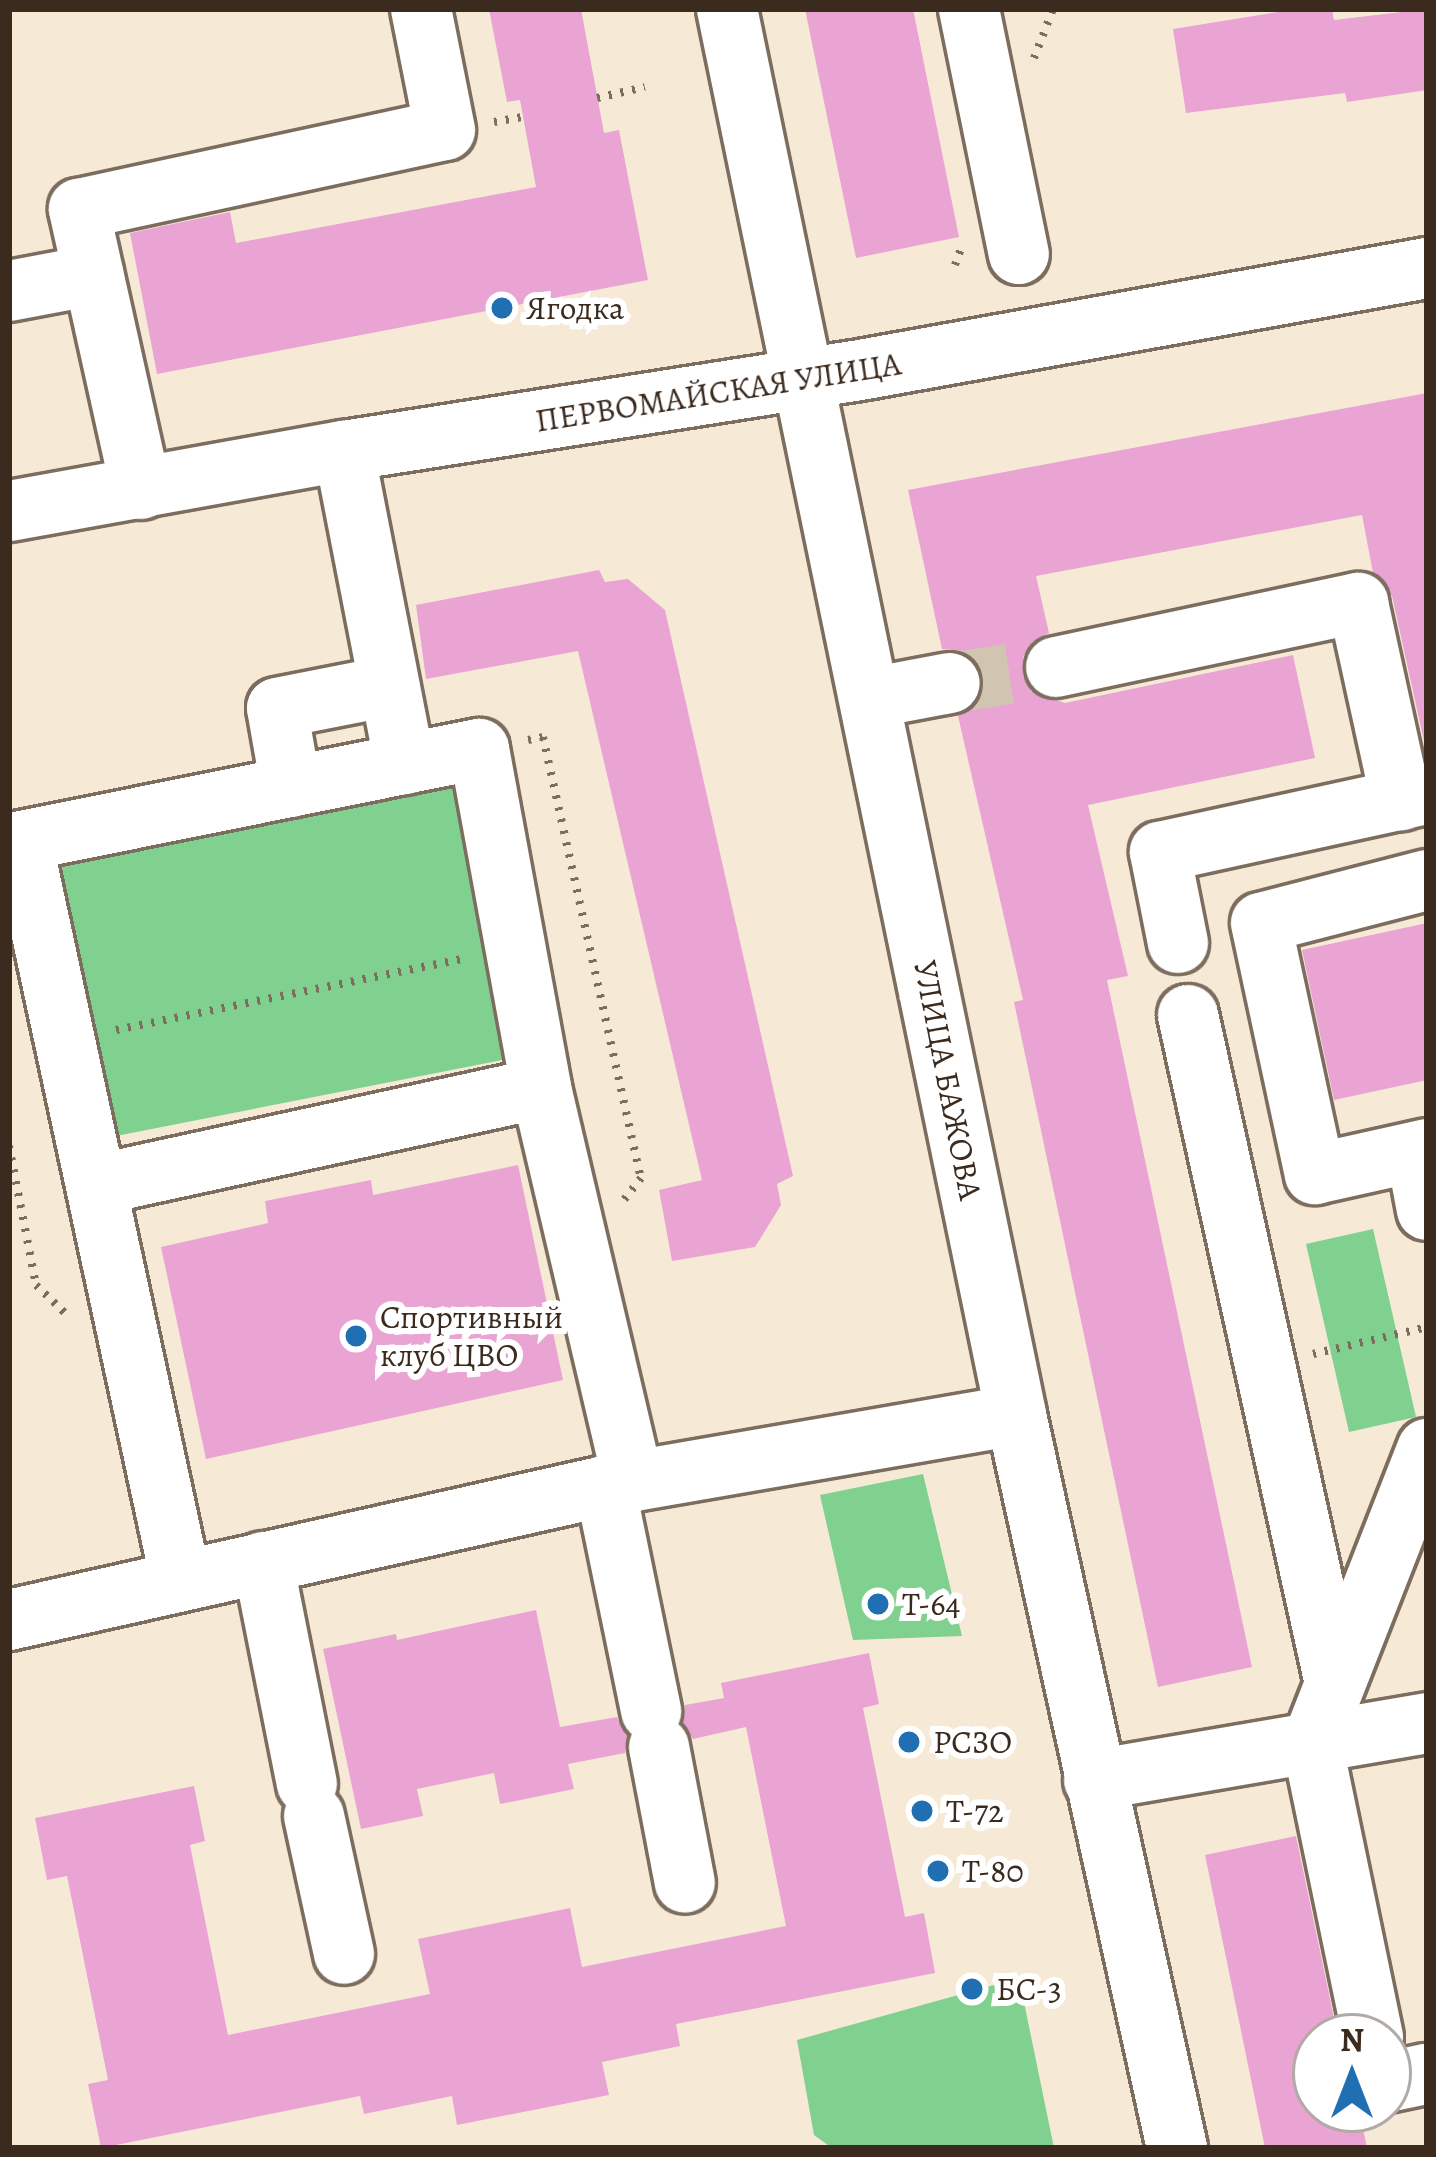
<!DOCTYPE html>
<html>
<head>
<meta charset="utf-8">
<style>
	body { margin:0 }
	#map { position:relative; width:1436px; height:2157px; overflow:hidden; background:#f6ead6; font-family:Alegreya,serif }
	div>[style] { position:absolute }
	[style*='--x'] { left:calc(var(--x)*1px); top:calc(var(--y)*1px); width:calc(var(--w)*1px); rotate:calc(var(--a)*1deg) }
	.green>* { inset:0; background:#80d090 }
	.building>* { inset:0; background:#e9a4d4 }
	.minor-tunnel>* { height:60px; margin-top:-30px; transform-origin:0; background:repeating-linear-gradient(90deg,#d1c4b1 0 60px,transparent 0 90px) }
	.path>* { height:8px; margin-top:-4px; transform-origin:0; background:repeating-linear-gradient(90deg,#7c6d5e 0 3px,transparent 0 12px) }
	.roads { filter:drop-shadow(3px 0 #7c6d5e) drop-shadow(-3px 0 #7c6d5e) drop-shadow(0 3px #7c6d5e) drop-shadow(0 -3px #7c6d5e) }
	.minor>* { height:60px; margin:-30px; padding:0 30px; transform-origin:30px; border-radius:30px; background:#fff }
	.dots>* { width:33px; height:33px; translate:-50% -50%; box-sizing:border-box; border:6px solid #fff; border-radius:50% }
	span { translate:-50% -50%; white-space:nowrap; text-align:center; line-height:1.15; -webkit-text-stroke:12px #fff; paint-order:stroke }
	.poi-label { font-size:33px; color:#3b2a1e }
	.left { translate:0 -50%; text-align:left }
	.street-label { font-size:33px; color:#3b2a1e }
	.frame { position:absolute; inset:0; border:12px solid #3b2a1e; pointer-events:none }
	.north { position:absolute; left:1292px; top:2013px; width:120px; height:120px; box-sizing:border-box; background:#fff; border:3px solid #b1aaa5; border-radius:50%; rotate:0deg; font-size:33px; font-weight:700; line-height:48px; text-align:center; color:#3b2a1e }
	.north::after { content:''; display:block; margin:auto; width:42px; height:54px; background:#1f6fb2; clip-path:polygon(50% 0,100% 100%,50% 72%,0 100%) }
</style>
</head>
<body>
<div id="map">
	<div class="green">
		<div style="clip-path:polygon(456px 784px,512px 1058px,111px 1137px,53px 867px)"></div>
		<div style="clip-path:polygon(1373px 1229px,1416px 1417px,1349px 1432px,1306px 1244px)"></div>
		<div style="clip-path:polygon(923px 1474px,962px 1636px,853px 1640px,820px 1495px)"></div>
		<div style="clip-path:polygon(1019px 1978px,1054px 2148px,832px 2148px,814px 2135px,797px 2040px)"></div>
	</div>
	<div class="building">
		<div style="clip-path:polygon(489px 9px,581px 9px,604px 133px,619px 130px,648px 280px,157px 374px,130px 233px,230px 212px,236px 243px,536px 187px,520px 100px,507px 102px)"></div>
		<div style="clip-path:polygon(805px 9px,913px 9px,959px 237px,856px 258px)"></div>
		<div style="clip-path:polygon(1296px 9px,1332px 9px,1334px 20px,1427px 9px,1427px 90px,1347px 102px,1345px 93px,1186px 113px,1173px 29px)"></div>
		<div style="clip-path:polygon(1427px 393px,1427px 755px,1392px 596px,1373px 573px,1362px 515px,1036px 576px,1049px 633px,1032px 642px,1023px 657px,1023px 675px,1031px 691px,1065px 703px,1293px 655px,1315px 758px,1088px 805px,1128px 976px,1107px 980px,1252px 1667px,1158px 1687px,1014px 1002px,1023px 1000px,958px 716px,982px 695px,984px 676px,962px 651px,942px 649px,908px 490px)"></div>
		<div style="clip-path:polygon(599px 570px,605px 582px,628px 579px,665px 610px,793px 1176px,777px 1184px,781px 1205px,755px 1247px,672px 1261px,659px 1190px,702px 1180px,578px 651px,426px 679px,416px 605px)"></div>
		<div style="clip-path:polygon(1427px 923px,1427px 1080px,1334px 1100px,1302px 950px)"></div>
		<div style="clip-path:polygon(518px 1165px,563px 1380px,206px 1459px,161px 1247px,268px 1223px,265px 1201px,371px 1180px,373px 1195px)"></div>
		<div style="clip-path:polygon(536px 1610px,560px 1727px,617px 1717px,627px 1735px,625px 1753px,568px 1764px,574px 1789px,500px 1804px,494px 1773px,417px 1789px,423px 1816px,361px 1829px,323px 1649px,396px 1634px,397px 1640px)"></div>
		<div style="clip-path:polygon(869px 1653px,879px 1704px,863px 1708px,905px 1917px,924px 1913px,935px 1973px,676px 2024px,680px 2046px,602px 2062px,609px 2095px,457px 2125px,452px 2096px,364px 2114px,360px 2096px,101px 2148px,88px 2084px,108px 2080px,67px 1876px,47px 1880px,35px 1818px,194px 1786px,205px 1841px,190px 1845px,228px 2035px,430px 1994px,418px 1939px,570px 1908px,582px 1967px,786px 1926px,746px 1727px,693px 1739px,683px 1723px,685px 1705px,724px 1698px,721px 1683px)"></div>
		<div style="clip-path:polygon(1296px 1836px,1338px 2037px,1316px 2037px,1316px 2109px,1359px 2109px,1367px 2148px,1265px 2148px,1205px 1855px)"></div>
	</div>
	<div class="minor-tunnel">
		<div style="--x:950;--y:683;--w:107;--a:-8.6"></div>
	</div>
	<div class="path">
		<div style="--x:1034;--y:58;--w:53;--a:-68.8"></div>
		<div style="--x:597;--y:98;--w:49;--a:-12.9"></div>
		<div style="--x:494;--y:122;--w:29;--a:-10"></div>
		<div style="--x:955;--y:265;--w:20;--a:-70"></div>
		<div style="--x:528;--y:740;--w:15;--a:-11"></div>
		<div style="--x:543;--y:737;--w:452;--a:77.5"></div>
		<div style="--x:641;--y:1178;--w:28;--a:128"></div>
		<div style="--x:116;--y:1030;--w:357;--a:-11.6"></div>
		<div style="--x:9;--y:1146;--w:142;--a:79"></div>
		<div style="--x:36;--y:1285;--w:43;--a:44.1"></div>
		<div style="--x:1313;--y:1354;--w:117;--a:-13.3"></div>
	</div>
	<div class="roads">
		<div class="minor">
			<div style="--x:727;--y:9;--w:1435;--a:78.38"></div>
			<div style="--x:1016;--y:1415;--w:750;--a:77.61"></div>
			<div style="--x:969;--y:9;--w:250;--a:78.5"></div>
			<div style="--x:9;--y:291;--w:86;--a:-10.7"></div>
			<div style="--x:344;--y:451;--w:319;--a:79"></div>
			<div style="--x:141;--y:489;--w:287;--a:-102.5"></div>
			<div style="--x:79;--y:209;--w:374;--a:-12.2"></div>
			<div style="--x:445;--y:130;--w:123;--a:-101.2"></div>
			<div style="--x:9;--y:511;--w:340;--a:-10.2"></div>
			<div style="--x:344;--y:451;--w:522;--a:-8.92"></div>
			<div style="--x:860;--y:370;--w:576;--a:-10.2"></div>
			<div style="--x:1056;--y:667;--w:309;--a:-12"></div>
			<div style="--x:1358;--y:603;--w:202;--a:77.7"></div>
			<div style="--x:870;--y:698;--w:81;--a:-10.6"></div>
			<div style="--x:291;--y:787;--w:80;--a:-100"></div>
			<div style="--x:277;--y:708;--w:114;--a:-11.1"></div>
			<div style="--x:1427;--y:880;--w:171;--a:165.5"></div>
			<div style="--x:1261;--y:923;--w:257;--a:77.9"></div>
			<div style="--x:1315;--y:1174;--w:115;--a:-12.6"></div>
			<div style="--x:1178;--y:943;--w:93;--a:-101.2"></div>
			<div style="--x:1160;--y:852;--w:273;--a:-12.3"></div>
			<div style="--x:1188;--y:1015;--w:680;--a:77.6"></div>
			<div style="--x:1416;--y:1152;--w:59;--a:79.3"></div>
			<div style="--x:96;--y:1185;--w:455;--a:-12.3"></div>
			<div style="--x:605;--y:1486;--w:230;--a:78.4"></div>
			<div style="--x:263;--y:1562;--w:226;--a:78.8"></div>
			<div style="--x:181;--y:1581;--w:757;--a:-102.13"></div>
			<div style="--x:22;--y:841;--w:466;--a:-11.4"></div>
			<div style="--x:479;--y:749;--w:345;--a:79.6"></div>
			<div style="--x:541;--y:1088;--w:404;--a:76.8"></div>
			<div style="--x:9;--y:1620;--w:611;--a:-12.67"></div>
			<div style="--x:605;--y:1486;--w:417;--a:-9.8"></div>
			<div style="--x:659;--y:1747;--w:138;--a:79.2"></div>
			<div style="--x:1094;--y:1780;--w:338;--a:-9.7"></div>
			<div style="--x:314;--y:1816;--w:141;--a:77.7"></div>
			<div style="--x:1373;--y:2037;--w:300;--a:-101.7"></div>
			<div style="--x:1312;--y:1743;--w:316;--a:-68.6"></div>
			<div style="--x:1388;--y:2082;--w:40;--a:-12"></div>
		</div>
	</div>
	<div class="dots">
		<div style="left:502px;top:308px;background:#1f6fb2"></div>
		<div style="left:356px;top:1336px;background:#1f6fb2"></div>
		<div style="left:878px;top:1604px;background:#1f6fb2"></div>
		<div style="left:909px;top:1742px;background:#1f6fb2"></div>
		<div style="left:922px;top:1811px;background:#1f6fb2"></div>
		<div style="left:938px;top:1871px;background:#1f6fb2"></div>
		<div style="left:972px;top:1989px;background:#1f6fb2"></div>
	</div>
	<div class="poi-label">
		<span class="left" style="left:526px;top:308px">Ягодка</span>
		<span class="left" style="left:380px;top:1336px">Спортивный<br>клуб ЦВО</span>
		<span class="left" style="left:902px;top:1604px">Т-64</span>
		<span class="left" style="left:933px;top:1742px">РСЗО</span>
		<span class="left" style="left:946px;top:1811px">Т-72</span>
		<span class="left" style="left:962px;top:1871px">Т-80</span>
		<span class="left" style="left:996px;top:1989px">БС-3</span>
	</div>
	<div class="street-label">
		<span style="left:718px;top:392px;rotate:-9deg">ПЕРВОМАЙСКАЯ УЛИЦА</span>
		<span style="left:948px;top:1080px;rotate:79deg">УЛИЦА БАЖОВА</span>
	</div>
	<div class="frame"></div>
	<div class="north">N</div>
</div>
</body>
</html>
